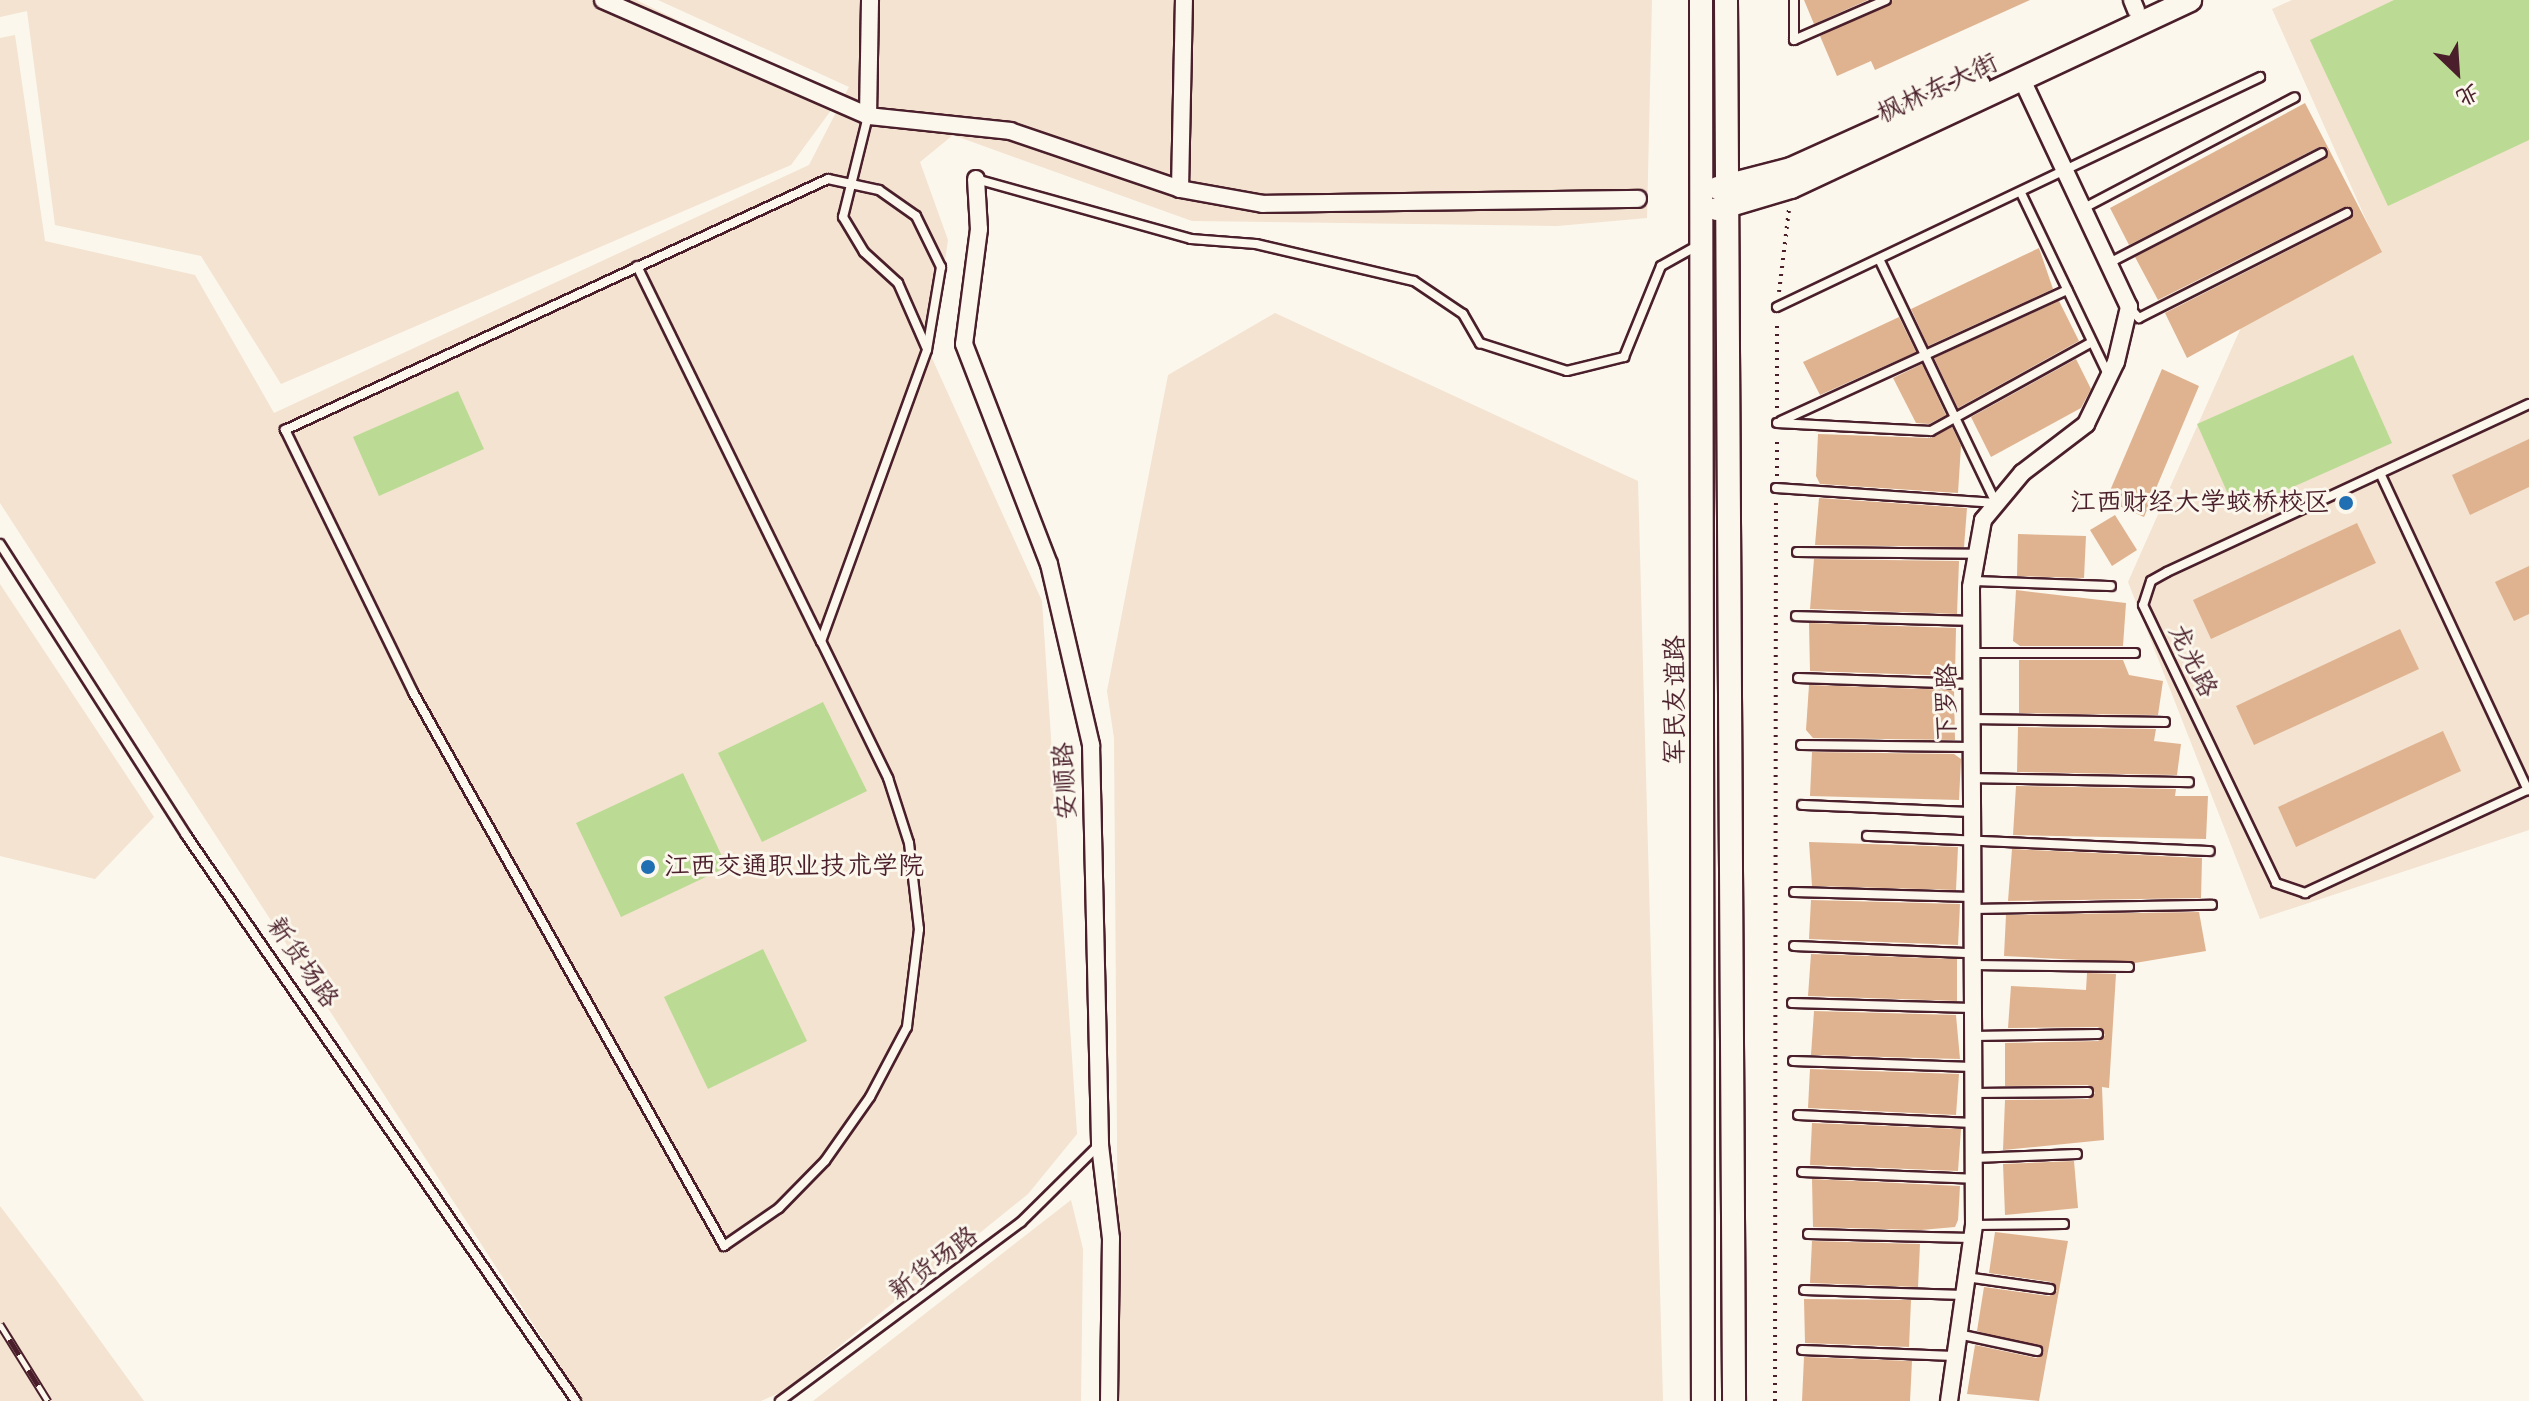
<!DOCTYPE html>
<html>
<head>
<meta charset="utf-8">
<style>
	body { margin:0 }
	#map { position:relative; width:2529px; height:1401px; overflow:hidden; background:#fbf7ec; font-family:"Architects Daughter","LXGW WenKai TC",sans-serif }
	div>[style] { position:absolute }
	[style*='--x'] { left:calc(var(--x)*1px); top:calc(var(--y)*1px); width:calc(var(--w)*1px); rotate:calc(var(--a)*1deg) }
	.built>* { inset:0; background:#f3e3d0 }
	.green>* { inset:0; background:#bbdb94 }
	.building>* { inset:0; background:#dfb390 }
	.path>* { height:4px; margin-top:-2px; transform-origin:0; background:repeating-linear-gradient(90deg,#4a1f2b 0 2px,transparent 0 8px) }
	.roads { filter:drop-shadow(2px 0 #4a1f2b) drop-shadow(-2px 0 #4a1f2b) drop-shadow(0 2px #4a1f2b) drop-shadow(0 -2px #4a1f2b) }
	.lane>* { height:8px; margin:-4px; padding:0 4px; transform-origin:4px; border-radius:4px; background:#fbf7ec }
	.street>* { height:16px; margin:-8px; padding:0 8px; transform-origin:8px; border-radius:8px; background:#fbf7ec }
	.secondary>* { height:22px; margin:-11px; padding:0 11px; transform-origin:11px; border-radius:11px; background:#fbf7ec }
	.rail>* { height:9px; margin-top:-4.5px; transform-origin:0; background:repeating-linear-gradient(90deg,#fbf7ec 0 18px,#4a1f2b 0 36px); box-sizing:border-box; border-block:2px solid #4a1f2b }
	.dots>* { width:22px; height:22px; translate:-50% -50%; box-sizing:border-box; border:4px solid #fbf7ec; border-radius:50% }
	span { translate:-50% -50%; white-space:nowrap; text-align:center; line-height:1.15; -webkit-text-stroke:6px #fbf7ec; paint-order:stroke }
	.street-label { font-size:26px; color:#4a1f2b }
	.poi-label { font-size:26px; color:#4a1f2b }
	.right { translate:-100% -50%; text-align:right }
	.left { translate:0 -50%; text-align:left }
	.north { position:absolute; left:2417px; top:32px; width:80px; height:80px; -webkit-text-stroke:6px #fbf7ec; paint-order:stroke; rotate:155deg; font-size:22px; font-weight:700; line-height:32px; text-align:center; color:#4a1f2b }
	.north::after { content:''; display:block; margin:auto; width:28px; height:36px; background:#4a1f2b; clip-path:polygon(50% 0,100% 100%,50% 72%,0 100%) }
</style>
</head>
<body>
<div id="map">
	<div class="built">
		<div style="clip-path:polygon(0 0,636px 0,840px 98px,791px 165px,281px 384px,201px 256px,55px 225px,27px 11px,0 17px)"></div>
		<div style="clip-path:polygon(658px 0,1652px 0,1647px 218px,1557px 226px,1192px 221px,953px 135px,920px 162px,948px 240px,931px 356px,1042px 601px,1077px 1134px,1028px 1194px,784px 1391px,761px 1401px,583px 1401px,0 503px,0 38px,15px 35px,45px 241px,195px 275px,274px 413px,809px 165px,849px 87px)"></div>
		<div style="clip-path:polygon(2292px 0,2529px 0,2529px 830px,2260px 919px,2128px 582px,2243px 323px,2380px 251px,2272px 9px)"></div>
		<div style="clip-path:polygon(1275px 313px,1638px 481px,1663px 1401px,1119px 1401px,1114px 738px,1107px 691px,1168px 375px)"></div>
		<div style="clip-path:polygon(0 584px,154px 817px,95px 879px,0 856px)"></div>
		<div style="clip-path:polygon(1071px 1200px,1083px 1249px,1081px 1401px,813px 1401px)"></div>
		<div style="clip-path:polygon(0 1206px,57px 1281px,144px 1401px,0 1401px)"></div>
	</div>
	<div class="green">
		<div style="clip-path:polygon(2394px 0,2529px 0,2529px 140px,2388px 206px,2310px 40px)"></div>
		<div style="clip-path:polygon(2353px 355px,2392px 443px,2236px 512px,2197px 424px)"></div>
		<div style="clip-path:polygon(458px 391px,484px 449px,379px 496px,353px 437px)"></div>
		<div style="clip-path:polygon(823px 702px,867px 791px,762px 842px,718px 753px)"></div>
		<div style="clip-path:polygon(683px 773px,727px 867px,621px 917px,576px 823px)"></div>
		<div style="clip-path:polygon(763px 949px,807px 1041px,708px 1089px,664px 997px)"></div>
	</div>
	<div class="building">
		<div style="clip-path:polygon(1804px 0,1868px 0,1814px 24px)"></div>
		<div style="clip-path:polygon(1893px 0,2030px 0,1875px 70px,1871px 61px,1837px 76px,1820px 36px)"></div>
		<div style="clip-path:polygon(2305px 103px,2382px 252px,2187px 358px,2165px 313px,2350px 219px,2353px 209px,2344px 207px,2158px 300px,2135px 257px,2325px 159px,2328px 149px,2319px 147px,2129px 245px,2110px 208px)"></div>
		<div style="clip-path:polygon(2039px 248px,2053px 289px,1928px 346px,1911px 309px)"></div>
		<div style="clip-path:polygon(2059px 301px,2079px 341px,1958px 408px,1934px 358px)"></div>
		<div style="clip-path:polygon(1899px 317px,1916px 352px,1820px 395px,1803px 362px)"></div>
		<div style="clip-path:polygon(2076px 359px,2091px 389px,2081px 408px,1991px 457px,1971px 417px)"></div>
		<div style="clip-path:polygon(1922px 364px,1946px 415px,1929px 424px,1916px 423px,1893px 378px)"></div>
		<div style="clip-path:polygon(2162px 369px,2199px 386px,2144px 517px,2106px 500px)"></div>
		<div style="clip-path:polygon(1952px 427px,1961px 446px,1958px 493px,1820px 484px,1816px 476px,1818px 434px,1931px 438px)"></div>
		<div style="clip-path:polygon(2529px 439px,2529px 487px,2470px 515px,2452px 475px)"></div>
		<div style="clip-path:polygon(1819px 498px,1967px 508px,1964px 547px,1815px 545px)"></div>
		<div style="clip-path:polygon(2115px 515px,2137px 550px,2112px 566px,2090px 530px)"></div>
		<div style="clip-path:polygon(2357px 523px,2376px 563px,2211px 639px,2193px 600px)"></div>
		<div style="clip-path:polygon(2018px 534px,2086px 536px,2084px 578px,2017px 576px)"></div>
		<div style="clip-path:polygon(1814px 559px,1959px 561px,1957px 614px,1810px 609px)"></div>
		<div style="clip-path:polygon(2529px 566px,2529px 614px,2514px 621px,2495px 582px)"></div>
		<div style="clip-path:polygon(2016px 590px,2126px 603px,2123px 646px,2020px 646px,2013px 641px)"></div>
		<div style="clip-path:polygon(1809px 623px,1956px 628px,1955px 676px,1810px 671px)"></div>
		<div style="clip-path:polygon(2400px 629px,2419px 669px,2254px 745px,2236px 706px)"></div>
		<div style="clip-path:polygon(2019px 660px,2123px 660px,2129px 675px,2163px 681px,2158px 715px,2019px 713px)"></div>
		<div style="clip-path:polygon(1809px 685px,1954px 690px,1955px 740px,1813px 738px,1806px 730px)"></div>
		<div style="clip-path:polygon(2018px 727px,2156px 729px,2154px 741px,2181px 744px,2177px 775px,2017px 772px)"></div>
		<div style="clip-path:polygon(2443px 731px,2461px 771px,2296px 847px,2278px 807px)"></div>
		<div style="clip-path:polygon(1812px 752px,1954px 754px,1961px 759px,1959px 800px,1810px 796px)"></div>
		<div style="clip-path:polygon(2016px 786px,2176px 789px,2175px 796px,2208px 796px,2206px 839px,2013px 835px)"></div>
		<div style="clip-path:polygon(1809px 842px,1958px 847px,1956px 890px,1812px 886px)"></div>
		<div style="clip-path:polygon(2012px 849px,2202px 858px,2201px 898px,2008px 901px)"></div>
		<div style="clip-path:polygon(1811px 900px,1960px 904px,1958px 945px,1809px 939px)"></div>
		<div style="clip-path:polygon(2199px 912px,2206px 951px,2135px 963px,2004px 956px,2006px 915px)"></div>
		<div style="clip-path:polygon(1811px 954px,1957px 959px,1957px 1001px,1808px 996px)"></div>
		<div style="clip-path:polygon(2087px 973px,2116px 974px,2109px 1088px,2102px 1087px,2104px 1140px,2003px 1150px,2005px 1100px,2088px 1099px,2095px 1093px,2088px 1085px,2005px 1086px,2005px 1043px,2098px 1041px,2105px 1035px,2098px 1027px,2008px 1028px,2011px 986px,2086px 990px)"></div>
		<div style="clip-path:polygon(1814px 1011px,1956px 1015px,1960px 1059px,1811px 1055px)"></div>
		<div style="clip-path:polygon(1810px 1069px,1959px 1074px,1956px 1115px,1808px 1108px)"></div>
		<div style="clip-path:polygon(1812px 1123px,1961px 1129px,1958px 1171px,1810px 1165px)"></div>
		<div style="clip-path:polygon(2074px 1161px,2078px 1208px,2005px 1215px,2003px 1164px)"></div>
		<div style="clip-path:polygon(1812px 1179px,1960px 1186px,1958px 1220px,1955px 1227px,1921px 1230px,1813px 1227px)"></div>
		<div style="clip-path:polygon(1995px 1232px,2068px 1241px,2039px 1401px,1967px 1394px,1975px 1345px,2036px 1358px,2044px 1352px,1977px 1331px,1984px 1287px,2049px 1296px,2057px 1291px,2051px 1282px,1989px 1273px)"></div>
		<div style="clip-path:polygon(1812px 1241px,1920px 1244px,1918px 1287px,1810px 1283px)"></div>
		<div style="clip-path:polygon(1804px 1299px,1911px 1300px,1909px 1347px,1805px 1343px)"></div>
		<div style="clip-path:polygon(1804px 1357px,1912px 1361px,1910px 1401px,1802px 1401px)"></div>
	</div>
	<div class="path">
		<div style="--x:1779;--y:292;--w:84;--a:-83.1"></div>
		<div style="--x:1777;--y:408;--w:87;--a:-90"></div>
		<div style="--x:1777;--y:476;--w:39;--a:-90"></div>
		<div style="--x:1775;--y:1401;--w:900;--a:-89.94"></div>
	</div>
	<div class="roads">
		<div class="lane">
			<div style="--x:1794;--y:0;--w:40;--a:90"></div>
			<div style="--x:1794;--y:40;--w:100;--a:-23.5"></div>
			<div style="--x:868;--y:116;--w:104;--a:103.9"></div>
			<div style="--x:843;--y:217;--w:41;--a:59"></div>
			<div style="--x:864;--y:252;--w:46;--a:42.4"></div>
			<div style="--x:898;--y:283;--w:72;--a:66.3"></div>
			<div style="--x:828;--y:179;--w:52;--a:12.2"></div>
			<div style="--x:879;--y:190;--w:45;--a:35.1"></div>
			<div style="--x:916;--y:216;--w:57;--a:63.9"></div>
			<div style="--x:941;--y:267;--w:84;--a:99.6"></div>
			<div style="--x:927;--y:350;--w:310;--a:110"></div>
			<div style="--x:821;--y:641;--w:153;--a:63.9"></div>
			<div style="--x:888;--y:778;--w:68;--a:72.1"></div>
			<div style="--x:909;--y:843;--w:87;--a:83.4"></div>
			<div style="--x:919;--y:929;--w:99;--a:97"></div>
			<div style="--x:907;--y:1027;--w:79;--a:117.9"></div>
			<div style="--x:870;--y:1097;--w:78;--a:125.1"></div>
			<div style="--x:825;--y:1161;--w:66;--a:134.4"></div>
			<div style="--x:779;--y:1208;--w:67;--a:145.4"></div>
			<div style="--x:724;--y:1246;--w:635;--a:-119.31"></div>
			<div style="--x:413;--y:692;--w:292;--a:-116"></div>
			<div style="--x:285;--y:430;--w:598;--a:-24.81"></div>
			<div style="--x:976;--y:179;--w:223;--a:15.6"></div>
			<div style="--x:1191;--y:239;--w:65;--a:4.4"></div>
			<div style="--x:1256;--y:244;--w:162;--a:13.2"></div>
			<div style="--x:1414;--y:281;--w:59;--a:34"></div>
			<div style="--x:1463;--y:314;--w:34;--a:60"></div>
			<div style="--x:1480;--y:343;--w:91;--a:17.8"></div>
			<div style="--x:1567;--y:371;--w:59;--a:-13.8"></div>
			<div style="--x:1624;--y:357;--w:98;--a:-67.9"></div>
			<div style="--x:1661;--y:266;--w:41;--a:-29.1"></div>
			<div style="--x:2021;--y:193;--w:204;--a:64.4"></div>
			<div style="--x:2084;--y:208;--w:238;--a:-27.7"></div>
			<div style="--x:2111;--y:262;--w:237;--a:-27.3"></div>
			<div style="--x:637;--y:266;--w:418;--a:63.9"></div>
			<div style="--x:1777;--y:307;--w:535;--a:-25.46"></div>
			<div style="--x:2129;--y:307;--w:15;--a:48"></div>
			<div style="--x:2139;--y:318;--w:233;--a:-26.8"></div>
			<div style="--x:2529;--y:404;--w:399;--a:155.1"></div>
			<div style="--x:2167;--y:572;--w:18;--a:151"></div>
			<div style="--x:2151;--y:581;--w:25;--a:108"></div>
			<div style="--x:2143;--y:605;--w:308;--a:64.4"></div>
			<div style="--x:2276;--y:883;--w:31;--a:19"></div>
			<div style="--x:2305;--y:893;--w:247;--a:-24.9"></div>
			<div style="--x:1781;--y:421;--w:315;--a:-24.6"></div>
			<div style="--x:1777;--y:423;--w:154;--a:3"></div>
			<div style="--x:1931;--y:431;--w:184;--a:-28.9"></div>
			<div style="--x:2380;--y:473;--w:350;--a:65"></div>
			<div style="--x:1776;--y:488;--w:221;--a:3.9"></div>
			<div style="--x:1996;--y:503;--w:268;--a:-115.6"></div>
			<div style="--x:0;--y:544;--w:345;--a:57.4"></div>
			<div style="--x:186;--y:835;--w:687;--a:55.43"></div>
			<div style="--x:1797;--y:552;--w:179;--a:0.6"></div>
			<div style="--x:1972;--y:581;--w:139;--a:2.1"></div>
			<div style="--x:1796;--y:616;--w:175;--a:1.6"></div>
			<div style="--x:1972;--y:653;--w:163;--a:0"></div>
			<div style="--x:1798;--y:678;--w:173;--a:2"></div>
			<div style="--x:1972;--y:719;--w:193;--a:0.9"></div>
			<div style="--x:1801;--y:745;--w:170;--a:0.7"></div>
			<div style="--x:1972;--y:778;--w:217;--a:1.1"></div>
			<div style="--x:1802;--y:805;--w:170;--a:2.4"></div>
			<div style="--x:1867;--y:836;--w:343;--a:2.5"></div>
			<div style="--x:1794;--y:892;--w:178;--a:1.6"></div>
			<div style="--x:1973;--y:909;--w:239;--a:-1"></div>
			<div style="--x:1794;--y:946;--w:178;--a:2.3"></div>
			<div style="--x:1973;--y:965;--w:156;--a:0.7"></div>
			<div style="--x:1792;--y:1003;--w:180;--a:1.6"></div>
			<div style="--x:1973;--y:1036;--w:125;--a:-0.9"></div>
			<div style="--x:1793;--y:1061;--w:180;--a:1.9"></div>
			<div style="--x:1974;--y:1093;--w:114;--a:-0.5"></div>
			<div style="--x:1798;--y:1115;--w:175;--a:2.6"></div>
			<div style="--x:1974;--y:1158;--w:103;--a:-2.2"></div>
			<div style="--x:1802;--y:1172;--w:171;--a:2.3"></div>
			<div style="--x:1974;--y:1225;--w:90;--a:-0.6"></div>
			<div style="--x:1808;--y:1234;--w:163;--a:1.4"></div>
			<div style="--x:1966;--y:1277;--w:85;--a:8.1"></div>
			<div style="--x:1804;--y:1290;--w:160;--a:1.8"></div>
			<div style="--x:1958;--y:1334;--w:81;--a:12.1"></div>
			<div style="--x:1802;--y:1350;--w:152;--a:2.3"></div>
			<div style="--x:780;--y:1401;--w:300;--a:-36.6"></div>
			<div style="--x:1021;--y:1222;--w:110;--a:-44.6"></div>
		</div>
		<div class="street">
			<div style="--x:603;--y:0;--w:289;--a:23.6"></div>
			<div style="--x:868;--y:116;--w:143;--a:6"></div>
			<div style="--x:1010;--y:131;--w:180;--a:18.8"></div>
			<div style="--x:1180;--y:189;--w:84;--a:10.2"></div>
			<div style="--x:1263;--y:204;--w:375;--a:-0.8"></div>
			<div style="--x:2132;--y:0;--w:11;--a:68"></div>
			<div style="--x:868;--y:116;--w:116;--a:-89"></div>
			<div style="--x:976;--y:179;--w:50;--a:86.6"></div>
			<div style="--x:979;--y:229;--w:116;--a:97.4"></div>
			<div style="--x:964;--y:344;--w:236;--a:68.9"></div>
			<div style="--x:1049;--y:564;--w:186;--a:76.9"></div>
			<div style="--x:1091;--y:745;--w:400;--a:88.7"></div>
			<div style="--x:1100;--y:1145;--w:94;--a:83.3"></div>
			<div style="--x:1111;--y:1238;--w:163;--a:90.7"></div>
			<div style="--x:1180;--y:189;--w:189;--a:-88.8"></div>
			<div style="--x:1949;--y:1401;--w:178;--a:-81.9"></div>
			<div style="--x:1974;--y:1225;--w:638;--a:-90.27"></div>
			<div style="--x:1971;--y:587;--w:68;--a:-79.8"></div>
			<div style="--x:1983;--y:520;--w:61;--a:-50.3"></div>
			<div style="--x:2022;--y:473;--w:81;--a:-37.4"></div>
			<div style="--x:2086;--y:424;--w:69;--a:-64.2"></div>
			<div style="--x:2116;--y:362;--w:57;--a:-76.7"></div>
			<div style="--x:2129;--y:307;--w:251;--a:-115.2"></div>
		</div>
		<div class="secondary">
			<div style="--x:1701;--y:0;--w:1401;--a:89.92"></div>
			<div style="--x:1726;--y:0;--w:1401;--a:89.67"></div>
			<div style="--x:1718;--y:188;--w:75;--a:-14.6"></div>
			<div style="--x:1791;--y:169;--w:206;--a:-24.3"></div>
			<div style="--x:1717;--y:209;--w:77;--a:-16.6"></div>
			<div style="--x:1791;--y:187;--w:441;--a:-25.1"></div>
		</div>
	</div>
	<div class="rail">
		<div style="--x:0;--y:1324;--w:91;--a:58.1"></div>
	</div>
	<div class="dots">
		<div style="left:2346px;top:503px;background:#1f6fb2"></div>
		<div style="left:648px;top:867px;background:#1f6fb2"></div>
	</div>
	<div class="street-label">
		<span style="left:1938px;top:89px;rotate:-25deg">枫林东大街</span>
		<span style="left:2192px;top:661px;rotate:64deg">龙光路</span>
		<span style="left:1676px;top:700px;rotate:-90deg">军民友谊路</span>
		<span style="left:1948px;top:702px;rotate:-90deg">下罗路</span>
		<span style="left:1066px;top:781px;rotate:-93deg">安顺路</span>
		<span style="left:302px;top:963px;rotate:55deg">新货场路</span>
		<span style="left:934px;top:1264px;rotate:-37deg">新货场路</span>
	</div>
	<div class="poi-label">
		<span class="right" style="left:2330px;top:503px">江西财经大学蛟桥校区</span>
		<span class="left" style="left:664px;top:867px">江西交通职业技术学院</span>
	</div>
	<div class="north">北</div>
</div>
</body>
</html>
